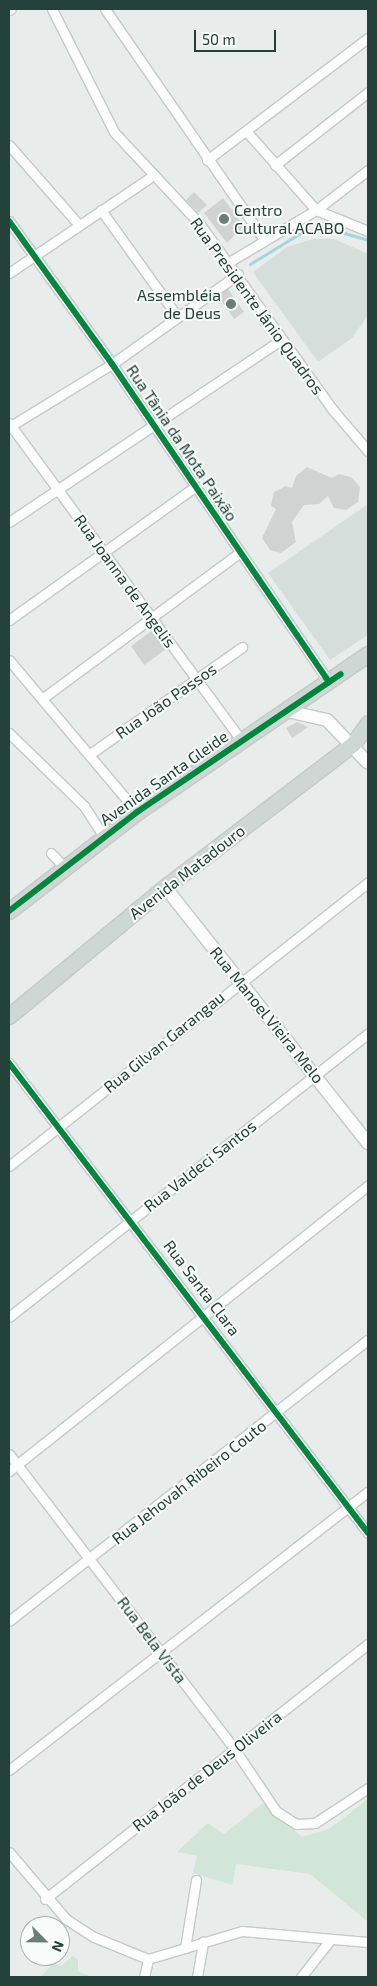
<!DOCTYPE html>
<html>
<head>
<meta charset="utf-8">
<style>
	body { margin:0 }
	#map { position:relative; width:377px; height:1986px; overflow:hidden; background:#e8edeb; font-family:"Exo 2",sans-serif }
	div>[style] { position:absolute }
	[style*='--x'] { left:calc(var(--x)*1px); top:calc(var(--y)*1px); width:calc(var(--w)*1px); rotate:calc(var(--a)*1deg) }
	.built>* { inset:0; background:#d6dedb }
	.green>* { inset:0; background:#d1e6d8 }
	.stream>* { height:3px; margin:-1.5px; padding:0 1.5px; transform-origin:1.5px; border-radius:1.5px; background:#a9d4db }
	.building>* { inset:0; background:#cfd4d2 }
	.roads { filter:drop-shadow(1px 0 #c5cac8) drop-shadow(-1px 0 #c5cac8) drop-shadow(0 1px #c5cac8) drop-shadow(0 -1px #c5cac8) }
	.street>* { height:9px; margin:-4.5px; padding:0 4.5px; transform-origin:4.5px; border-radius:4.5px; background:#fcfcfc }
	.secondary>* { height:12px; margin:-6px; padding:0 6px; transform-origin:6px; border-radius:6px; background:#fcfcfc }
	.primary>* { height:15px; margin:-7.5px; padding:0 7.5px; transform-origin:7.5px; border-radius:7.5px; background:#cfd7d5 }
	.cycleway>* { height:6px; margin:-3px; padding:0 3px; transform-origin:3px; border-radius:3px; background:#00873e }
	.dots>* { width:14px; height:14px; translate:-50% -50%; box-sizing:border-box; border:2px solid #f7fbf9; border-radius:50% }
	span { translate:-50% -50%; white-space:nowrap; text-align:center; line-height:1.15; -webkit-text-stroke:4px #f7fbf9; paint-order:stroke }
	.poi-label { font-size:16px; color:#24423a }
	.left { translate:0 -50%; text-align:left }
	.right { translate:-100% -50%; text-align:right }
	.street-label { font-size:16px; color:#24423a }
	.frame { position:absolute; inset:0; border:10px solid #24423a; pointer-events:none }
	.north { position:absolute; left:20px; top:1916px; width:50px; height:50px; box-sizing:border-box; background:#f7fbf9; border:1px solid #a3b1ad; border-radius:50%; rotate:113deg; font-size:14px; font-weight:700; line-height:20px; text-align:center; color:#24423a }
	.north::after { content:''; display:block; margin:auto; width:18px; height:22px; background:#697e78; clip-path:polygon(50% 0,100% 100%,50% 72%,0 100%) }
	.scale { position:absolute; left:194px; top:30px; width:82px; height:22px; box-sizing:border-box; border:2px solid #24423a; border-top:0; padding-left:6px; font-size:15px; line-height:18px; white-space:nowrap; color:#24423a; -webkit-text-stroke:4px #f7fbf9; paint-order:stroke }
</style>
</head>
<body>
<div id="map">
	<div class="built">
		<div style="clip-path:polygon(313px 239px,334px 239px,368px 254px,368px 315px,352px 338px,318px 362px,253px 272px,287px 247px)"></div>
		<div style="clip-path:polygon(368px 504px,368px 635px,330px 660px,268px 573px)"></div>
	</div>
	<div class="green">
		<div style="clip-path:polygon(368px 1799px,368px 1922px,310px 1874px,236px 1864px,232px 1885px,193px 1873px,197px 1856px,177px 1852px,208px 1823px,224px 1834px,263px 1803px,302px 1837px,329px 1829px)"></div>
		<div style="clip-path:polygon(73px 1956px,78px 1960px,78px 1971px,91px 1977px,40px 1977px,54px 1963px,61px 1966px)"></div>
	</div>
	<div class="stream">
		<div style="--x:250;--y:264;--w:57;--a:-31.5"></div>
		<div style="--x:299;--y:234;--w:31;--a:-9"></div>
		<div style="--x:330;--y:229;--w:40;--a:16"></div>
	</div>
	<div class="building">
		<div style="clip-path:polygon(194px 192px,207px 205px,198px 213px,186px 200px)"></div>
		<div style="clip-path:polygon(223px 198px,244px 226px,227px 243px,204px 213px)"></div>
		<div style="clip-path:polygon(228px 289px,244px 312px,234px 319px,218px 296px)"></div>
		<div style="clip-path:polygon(307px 467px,332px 478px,339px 474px,351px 477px,360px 487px,358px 502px,346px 510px,334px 508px,328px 496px,319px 504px,304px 505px,292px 522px,296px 542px,281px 553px,270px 550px,262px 538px,276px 509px,271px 506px,274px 492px,286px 486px,292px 488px,296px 476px)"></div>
		<div style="clip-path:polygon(153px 630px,165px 650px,144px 665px,131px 646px)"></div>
		<div style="clip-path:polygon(297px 722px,308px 727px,292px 738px,286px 728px)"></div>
	</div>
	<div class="roads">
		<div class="street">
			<div style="--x:52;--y:9;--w:138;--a:63.2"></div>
			<div style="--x:114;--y:132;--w:125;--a:47"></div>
			<div style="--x:199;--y:223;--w:230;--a:54.4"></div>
			<div style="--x:333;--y:410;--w:54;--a:49.5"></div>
			<div style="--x:105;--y:9;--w:278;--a:55.4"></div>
			<div style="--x:9;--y:10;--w:2;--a:-27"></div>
			<div style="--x:247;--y:132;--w:104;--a:48.5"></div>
			<div style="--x:316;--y:210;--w:66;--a:-37.6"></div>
			<div style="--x:9;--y:145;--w:106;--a:48.8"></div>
			<div style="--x:207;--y:160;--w:202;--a:-37.2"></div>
			<div style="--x:275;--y:165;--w:118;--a:-38.1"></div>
			<div style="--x:101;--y:210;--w:130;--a:54.4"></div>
			<div style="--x:9;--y:221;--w:176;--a:54.2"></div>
			<div style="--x:112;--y:364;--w:385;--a:55.7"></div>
			<div style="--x:229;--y:262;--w:101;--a:-30.9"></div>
			<div style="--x:316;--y:210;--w:56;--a:22"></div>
			<div style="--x:9;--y:273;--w:175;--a:-34.1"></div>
			<div style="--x:9;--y:423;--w:393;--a:53.8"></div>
			<div style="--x:9;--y:427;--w:121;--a:-31.5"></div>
			<div style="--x:112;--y:364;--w:155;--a:-35.5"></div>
			<div style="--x:9;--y:522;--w:327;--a:-33.8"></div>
			<div style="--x:9;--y:620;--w:229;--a:-35.6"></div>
			<div style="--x:9;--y:660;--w:199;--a:49.9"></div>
			<div style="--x:43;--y:698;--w:244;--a:-36.5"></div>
			<div style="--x:9;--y:733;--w:105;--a:44.2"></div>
			<div style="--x:84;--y:806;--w:37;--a:57"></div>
			<div style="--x:90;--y:754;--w:186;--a:-35.1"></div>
			<div style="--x:51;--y:853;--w:18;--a:47"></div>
			<div style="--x:9;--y:1063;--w:591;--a:52.63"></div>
			<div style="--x:9;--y:1166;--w:458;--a:-38.3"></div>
			<div style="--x:9;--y:1317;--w:458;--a:-38.3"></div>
			<div style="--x:9;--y:1454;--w:372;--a:52.6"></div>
			<div style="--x:235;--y:1750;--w:73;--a:56.1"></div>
			<div style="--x:276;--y:1811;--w:24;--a:33"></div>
			<div style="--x:296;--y:1824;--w:19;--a:-3"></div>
			<div style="--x:315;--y:1823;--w:64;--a:-33.4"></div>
			<div style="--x:9;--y:1471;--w:459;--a:-38.5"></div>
			<div style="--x:9;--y:1621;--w:456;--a:-38.1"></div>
			<div style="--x:9;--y:1770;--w:454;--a:-37.8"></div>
			<div style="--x:9;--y:1852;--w:88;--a:49.6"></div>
			<div style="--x:66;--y:1919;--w:33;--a:33"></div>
			<div style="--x:94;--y:1937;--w:58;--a:22.2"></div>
			<div style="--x:148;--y:1959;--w:98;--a:-16.6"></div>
			<div style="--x:242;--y:1931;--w:126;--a:5"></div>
			<div style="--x:45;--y:1899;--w:412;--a:-38.3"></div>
			<div style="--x:185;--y:1948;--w:69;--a:-80.8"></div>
			<div style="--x:144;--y:1977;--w:18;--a:-77"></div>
			<div style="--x:197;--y:1977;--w:36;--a:-80"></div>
			<div style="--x:301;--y:1977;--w:47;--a:-51.9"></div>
		</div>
		<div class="secondary">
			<div style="--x:287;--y:711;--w:41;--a:12.7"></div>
			<div style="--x:327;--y:720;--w:59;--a:46.4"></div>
			<div style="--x:165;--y:887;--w:327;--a:51.6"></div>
		</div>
		<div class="primary">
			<div style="--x:9;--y:911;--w:162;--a:-37.7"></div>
			<div style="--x:137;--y:812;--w:280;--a:-34.4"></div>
			<div style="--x:9;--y:1016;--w:202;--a:-39.6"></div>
			<div style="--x:165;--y:887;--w:236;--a:-37.3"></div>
			<div style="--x:353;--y:744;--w:26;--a:-54"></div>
		</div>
	</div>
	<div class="cycleway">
		<div style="--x:9;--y:221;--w:176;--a:54.2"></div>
		<div style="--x:112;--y:364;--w:385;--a:55.7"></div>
		<div style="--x:9;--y:911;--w:162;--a:-37.7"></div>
		<div style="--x:137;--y:812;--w:246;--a:-34.1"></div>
		<div style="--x:9;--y:1063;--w:591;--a:52.63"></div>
	</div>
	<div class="dots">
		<div style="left:224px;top:219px;background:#697e78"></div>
		<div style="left:231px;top:304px;background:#697e78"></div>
	</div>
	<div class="poi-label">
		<span class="left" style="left:234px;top:219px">Centro<br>Cultural ACABO</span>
		<span class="right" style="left:221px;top:304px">Assembléia<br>de Deus</span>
	</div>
	<div class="street-label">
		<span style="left:257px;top:306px;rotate:54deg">Rua Presidente Jânio Quadros</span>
		<span style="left:182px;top:443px;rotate:56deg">Rua Tânia da Mota Paixão</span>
		<span style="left:125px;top:581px;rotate:54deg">Rua Joanna de Angelis</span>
		<span style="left:166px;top:701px;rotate:-35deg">Rua João Passos</span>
		<span style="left:164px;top:778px;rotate:-35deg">Avenida Santa Gleide</span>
		<span style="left:187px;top:872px;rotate:-38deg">Avenida Matadouro</span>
		<span style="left:267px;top:1015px;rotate:51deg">Rua Manoel Vieira Melo</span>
		<span style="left:164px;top:1042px;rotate:-39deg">Rua Gilvan Garangau</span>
		<span style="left:200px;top:1166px;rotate:-38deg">Rua Valdeci Santos</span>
		<span style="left:202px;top:1288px;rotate:53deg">Rua Santa Clara</span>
		<span style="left:189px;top:1482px;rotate:-38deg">Rua Jehovah Ribeiro Couto</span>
		<span style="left:152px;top:1640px;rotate:53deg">Rua Bela Vista</span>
		<span style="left:207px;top:1771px;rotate:-38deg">Rua João de Deus Oliveira</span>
	</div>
	<div class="frame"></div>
	<div class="north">N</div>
	<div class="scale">50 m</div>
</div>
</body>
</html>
